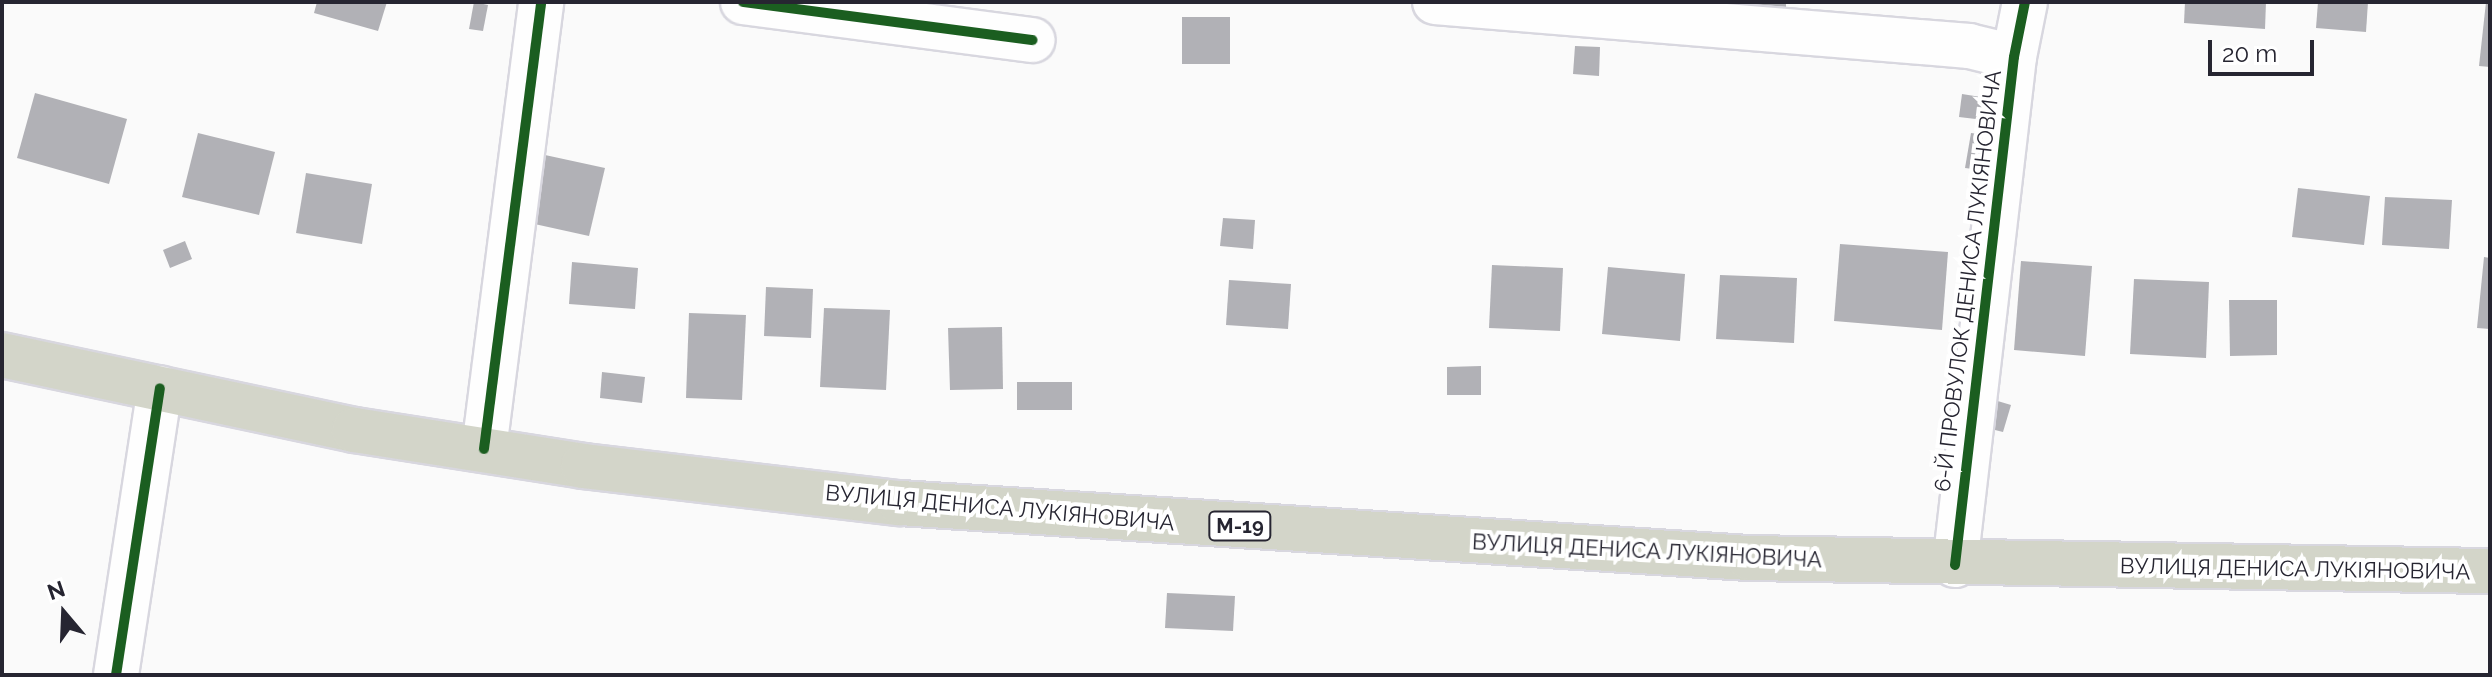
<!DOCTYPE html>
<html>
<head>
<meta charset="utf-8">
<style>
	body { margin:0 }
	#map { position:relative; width:2492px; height:677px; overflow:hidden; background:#fafafa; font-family:Raleway,sans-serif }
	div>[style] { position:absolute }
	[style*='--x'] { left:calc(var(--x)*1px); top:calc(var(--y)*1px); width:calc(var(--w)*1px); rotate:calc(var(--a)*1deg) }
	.building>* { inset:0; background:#b1b1b6 }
	.roads { filter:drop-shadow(2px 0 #d8d7df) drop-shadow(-2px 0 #d8d7df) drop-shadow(0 2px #d8d7df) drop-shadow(0 -2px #d8d7df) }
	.minor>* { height:44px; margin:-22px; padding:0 22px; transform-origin:22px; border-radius:22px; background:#fefefe }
	.highway>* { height:44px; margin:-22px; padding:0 22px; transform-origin:22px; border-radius:22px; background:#d3d5c9 }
	.cycleway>* { height:10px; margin:-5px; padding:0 5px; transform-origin:5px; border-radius:5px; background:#1b5e20 }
	span { translate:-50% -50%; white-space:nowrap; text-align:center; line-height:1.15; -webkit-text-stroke:8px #fff; paint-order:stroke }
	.shield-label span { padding:2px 6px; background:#fff; border:2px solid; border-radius:6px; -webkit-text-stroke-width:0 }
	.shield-label { font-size:20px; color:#262531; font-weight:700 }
	.street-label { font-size:22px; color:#262531 }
	.frame { position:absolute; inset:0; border:4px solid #262531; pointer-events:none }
	.north { position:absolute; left:24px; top:573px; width:80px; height:80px; -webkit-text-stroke:6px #fff; paint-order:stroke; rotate:341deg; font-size:22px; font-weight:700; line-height:32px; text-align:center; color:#262531 }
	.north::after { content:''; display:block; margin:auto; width:28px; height:36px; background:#262531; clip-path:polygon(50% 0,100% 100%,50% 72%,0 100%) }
	.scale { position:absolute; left:2208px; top:40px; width:106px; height:36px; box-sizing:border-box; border:4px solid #262531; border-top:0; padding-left:10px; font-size:24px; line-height:28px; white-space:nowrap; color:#262531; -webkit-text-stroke:6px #fff; paint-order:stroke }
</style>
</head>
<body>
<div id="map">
	<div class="building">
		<div style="clip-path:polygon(317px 2px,387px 2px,378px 31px,314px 13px)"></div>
		<div style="clip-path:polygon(474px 2px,488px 5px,483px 31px,469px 29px)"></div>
		<div style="clip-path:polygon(1739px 2px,1786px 2px,1786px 9px,1739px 7px)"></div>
		<div style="clip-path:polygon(2185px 2px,2266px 2px,2265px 29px,2184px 23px)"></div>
		<div style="clip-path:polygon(2318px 2px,2368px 2px,2366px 32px,2316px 28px)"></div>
		<div style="clip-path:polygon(2486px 2px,2490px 2px,2490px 67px,2479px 66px)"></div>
		<div style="clip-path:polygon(1182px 17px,1230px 17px,1230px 64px,1182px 64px)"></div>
		<div style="clip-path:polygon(1575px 46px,1600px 47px,1599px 76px,1573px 74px)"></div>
		<div style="clip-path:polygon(35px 93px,127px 119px,109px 184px,17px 158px)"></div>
		<div style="clip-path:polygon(1962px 94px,1987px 98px,1984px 120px,1959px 117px)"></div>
		<div style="clip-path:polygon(198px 133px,275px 152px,259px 215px,182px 197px)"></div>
		<div style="clip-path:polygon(1971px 133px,1978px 134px,1973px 169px,1965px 168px)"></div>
		<div style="clip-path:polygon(545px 155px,605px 168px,589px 236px,530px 223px)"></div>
		<div style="clip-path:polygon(306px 173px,372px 184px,362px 244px,296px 233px)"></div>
		<div style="clip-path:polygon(2298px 188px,2370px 196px,2364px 245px,2292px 237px)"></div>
		<div style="clip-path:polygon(2385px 197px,2452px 200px,2449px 249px,2382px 245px)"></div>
		<div style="clip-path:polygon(1223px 218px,1255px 220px,1253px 249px,1220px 246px)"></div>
		<div style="clip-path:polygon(185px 241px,192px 259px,170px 268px,163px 250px)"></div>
		<div style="clip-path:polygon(1840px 244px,1948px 252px,1942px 330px,1834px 321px)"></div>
		<div style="clip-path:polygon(2484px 257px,2490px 258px,2490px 329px,2477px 328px)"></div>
		<div style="clip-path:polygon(2021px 261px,2092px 266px,2085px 356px,2014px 350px)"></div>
		<div style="clip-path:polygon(572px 262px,638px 268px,635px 309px,569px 304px)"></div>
		<div style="clip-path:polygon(1492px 265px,1563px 268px,1560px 331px,1489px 328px)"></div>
		<div style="clip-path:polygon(1608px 267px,1685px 274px,1680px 341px,1602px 334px)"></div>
		<div style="clip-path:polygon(1720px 275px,1797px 278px,1794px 343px,1716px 339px)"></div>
		<div style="clip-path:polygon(2134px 279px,2209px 282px,2206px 358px,2130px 354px)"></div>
		<div style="clip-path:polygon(1229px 280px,1291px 284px,1288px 329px,1226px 325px)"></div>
		<div style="clip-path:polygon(766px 287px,813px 289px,811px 338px,764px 336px)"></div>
		<div style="clip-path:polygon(2229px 300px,2277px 300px,2277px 355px,2230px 356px)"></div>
		<div style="clip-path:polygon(824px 308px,890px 310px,886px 390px,820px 387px)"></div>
		<div style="clip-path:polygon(689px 313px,746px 315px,742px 400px,686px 398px)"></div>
		<div style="clip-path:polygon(1002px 327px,1003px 389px,950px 390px,948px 328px)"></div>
		<div style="clip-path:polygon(1481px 366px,1481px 395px,1447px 395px,1447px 367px)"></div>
		<div style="clip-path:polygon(602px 372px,645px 377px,642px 403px,600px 398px)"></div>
		<div style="clip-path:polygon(1017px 382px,1072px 382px,1072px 410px,1017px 410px)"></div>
		<div style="clip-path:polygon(1991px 399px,2011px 405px,2003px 432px,1983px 427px)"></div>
		<div style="clip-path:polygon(1167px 593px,1235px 596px,1233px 631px,1165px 628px)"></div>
	</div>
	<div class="roads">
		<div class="minor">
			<div style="--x:743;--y:2;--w:292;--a:7.5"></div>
			<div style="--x:1435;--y:2;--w:536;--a:4.71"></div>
			<div style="--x:1969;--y:46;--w:46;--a:13.7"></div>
			<div style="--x:484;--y:449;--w:451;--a:-82.7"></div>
			<div style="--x:1955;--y:565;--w:511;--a:-83.38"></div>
			<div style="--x:2014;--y:57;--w:56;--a:-78.7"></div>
			<div style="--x:116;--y:675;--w:290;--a:-81.3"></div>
		</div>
		<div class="highway">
			<div style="--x:2;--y:355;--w:360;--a:12"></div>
			<div style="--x:354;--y:430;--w:232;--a:8.9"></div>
			<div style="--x:583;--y:466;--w:319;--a:6.7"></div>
			<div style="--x:900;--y:503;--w:851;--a:3.71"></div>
			<div style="--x:1749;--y:558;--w:741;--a:1.01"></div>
		</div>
	</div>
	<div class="cycleway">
		<div style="--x:743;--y:2;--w:292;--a:7.5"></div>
		<div style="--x:484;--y:449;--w:451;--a:-82.7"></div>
		<div style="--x:1955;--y:565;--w:511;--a:-83.38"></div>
		<div style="--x:2014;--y:57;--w:56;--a:-78.7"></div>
		<div style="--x:116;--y:675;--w:290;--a:-81.3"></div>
	</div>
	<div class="shield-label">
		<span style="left:1240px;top:526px">М-19</span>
	</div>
	<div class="street-label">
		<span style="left:1968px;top:281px;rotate:-83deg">6-Й ПРОВУЛОК ДЕНИСА ЛУКІЯНОВИЧА</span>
		<span style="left:1000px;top:508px;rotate:5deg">ВУЛИЦЯ ДЕНИСА ЛУКІЯНОВИЧА</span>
		<span style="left:1647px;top:551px;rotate:3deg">ВУЛИЦЯ ДЕНИСА ЛУКІЯНОВИЧА</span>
		<span style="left:2295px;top:569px;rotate:1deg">ВУЛИЦЯ ДЕНИСА ЛУКІЯНОВИЧА</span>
	</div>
	<div class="frame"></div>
	<div class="north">N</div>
	<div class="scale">20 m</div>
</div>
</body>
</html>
